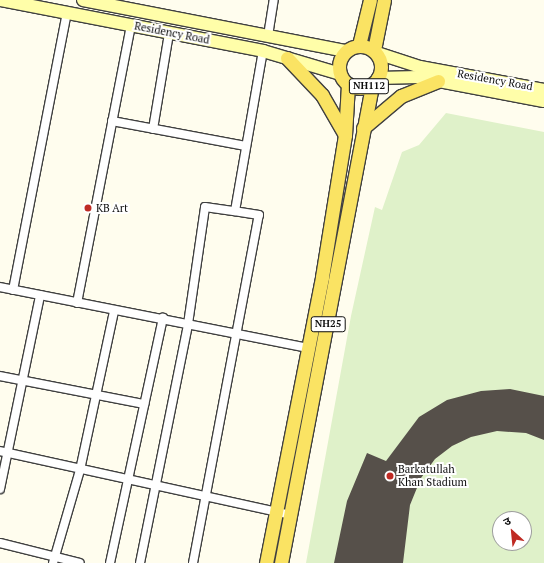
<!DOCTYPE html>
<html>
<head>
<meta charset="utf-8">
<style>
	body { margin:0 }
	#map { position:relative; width:544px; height:563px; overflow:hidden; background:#fffdee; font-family:"PT Serif","Noto Sans Devanagari",serif }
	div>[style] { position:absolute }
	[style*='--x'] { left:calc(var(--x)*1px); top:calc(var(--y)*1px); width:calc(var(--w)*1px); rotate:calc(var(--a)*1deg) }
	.pitch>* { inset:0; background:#dff1c9 }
	.building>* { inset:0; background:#56504a }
	.roads { filter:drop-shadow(1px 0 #404040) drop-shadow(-1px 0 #404040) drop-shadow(0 1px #404040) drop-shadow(0 -1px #404040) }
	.minor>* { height:8px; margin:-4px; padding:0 4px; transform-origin:4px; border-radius:4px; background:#fff }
	.secondary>* { height:12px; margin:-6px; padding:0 6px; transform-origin:6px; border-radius:6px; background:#fffea9 }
	.primary>* { height:13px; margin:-6.5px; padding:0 6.5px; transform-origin:6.5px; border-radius:6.5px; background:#fae363 }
	.primary>.ring { margin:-6.5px; padding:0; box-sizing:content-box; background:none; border:13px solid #fae363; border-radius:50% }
	.dots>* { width:11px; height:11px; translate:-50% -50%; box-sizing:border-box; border:2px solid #fff; border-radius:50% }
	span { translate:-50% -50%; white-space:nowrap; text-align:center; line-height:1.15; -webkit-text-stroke:4px #fff; paint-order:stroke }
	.shield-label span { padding:1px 3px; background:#fff; border:1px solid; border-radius:3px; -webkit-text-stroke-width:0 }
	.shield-label { font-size:10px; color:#0d0d0d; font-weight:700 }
	.street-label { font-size:11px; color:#0d0d0d }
	.poi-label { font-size:11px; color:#0d0d0d }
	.left { translate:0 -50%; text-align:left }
	.north { position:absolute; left:492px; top:511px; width:40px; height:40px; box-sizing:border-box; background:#fff; border:1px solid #9e9e9e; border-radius:50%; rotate:333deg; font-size:11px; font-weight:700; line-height:16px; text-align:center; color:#0d0d0d }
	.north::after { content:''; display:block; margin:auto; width:14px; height:18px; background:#bf2b24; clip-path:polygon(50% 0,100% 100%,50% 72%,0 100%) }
</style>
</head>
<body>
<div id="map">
	<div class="pitch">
		<div style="clip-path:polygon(evenodd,446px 113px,544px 132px,544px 563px,306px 563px,351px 316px,375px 207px,382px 210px,402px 152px,419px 145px,446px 113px,500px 519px,524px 519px,524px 543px,500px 543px,500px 519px)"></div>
	</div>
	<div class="building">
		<div style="clip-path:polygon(510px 389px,544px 396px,544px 440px,526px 433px,497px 431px,471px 437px,452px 446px,435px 459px,421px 478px,410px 505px,403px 563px,334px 563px,347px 501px,367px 453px,386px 461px,419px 417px,447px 400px,481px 391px)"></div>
	</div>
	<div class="roads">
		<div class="minor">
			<div style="--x:268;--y:36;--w:36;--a:-81"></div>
			<div style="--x:112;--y:121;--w:136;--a:10.6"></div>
			<div style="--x:153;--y:129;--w:97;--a:-80.5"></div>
			<div style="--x:0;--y:287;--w:314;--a:11.2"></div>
			<div style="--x:13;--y:290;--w:282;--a:-79"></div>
			<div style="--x:77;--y:303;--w:283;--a:-79"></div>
			<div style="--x:0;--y:376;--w:147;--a:11"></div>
			<div style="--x:0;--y:451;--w:297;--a:12.4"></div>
			<div style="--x:0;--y:489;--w:198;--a:-78.3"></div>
			<div style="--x:0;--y:543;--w:82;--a:14"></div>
			<div style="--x:53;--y:563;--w:97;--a:-73.8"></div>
			<div style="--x:80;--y:470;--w:163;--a:-77.9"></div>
			<div style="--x:110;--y:563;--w:251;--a:-77.8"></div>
			<div style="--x:140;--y:563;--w:244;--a:-78.6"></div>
			<div style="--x:188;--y:324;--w:118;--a:-81.7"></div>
			<div style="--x:205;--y:207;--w:30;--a:8"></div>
			<div style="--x:235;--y:211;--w:162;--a:-80.1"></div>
			<div style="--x:193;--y:563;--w:354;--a:-79.3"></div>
			<div style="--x:259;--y:215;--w:24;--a:-171"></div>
		</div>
		<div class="secondary">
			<div style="--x:1;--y:0;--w:267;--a:11"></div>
			<div style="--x:263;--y:51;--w:80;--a:16.6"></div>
			<div style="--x:83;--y:0;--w:268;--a:11"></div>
			<div style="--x:377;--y:53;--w:45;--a:18"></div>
			<div style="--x:420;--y:67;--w:126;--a:10.5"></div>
			<div style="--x:378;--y:78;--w:40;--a:-1.4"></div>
			<div style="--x:418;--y:77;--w:128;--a:10.8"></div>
		</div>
		<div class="primary">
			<div style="--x:359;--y:45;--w:46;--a:-76.3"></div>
			<div class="ring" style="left:339px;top:46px;width:29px;height:29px"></div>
			<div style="--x:374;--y:50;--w:51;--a:-78.7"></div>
			<div style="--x:287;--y:58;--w:51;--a:46.6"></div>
			<div style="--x:322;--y:95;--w:46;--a:60.1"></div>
			<div style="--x:363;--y:128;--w:50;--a:-40.1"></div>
			<div style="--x:401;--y:96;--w:40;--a:-22"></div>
			<div style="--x:266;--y:563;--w:291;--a:-78.9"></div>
			<div style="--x:322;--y:277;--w:144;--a:-80.8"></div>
			<div style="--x:345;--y:135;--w:51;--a:-86.6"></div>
			<div style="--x:281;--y:563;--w:487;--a:-79.2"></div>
		</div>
	</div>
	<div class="dots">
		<div style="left:88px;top:208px;background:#bf2b24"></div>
		<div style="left:390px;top:476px;background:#bf2b24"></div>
	</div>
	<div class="shield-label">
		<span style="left:369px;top:86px">NH112</span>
		<span style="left:328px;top:324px">NH25</span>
	</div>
	<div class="street-label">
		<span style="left:172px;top:33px;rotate:11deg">Residency Road</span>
		<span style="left:495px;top:80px;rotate:10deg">Residency Road</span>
	</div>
	<div class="poi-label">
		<span class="left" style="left:96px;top:208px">KB Art</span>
		<span class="left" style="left:398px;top:476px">Barkatullah<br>Khan Stadium</span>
	</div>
	<div class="north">उ</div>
</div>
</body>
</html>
